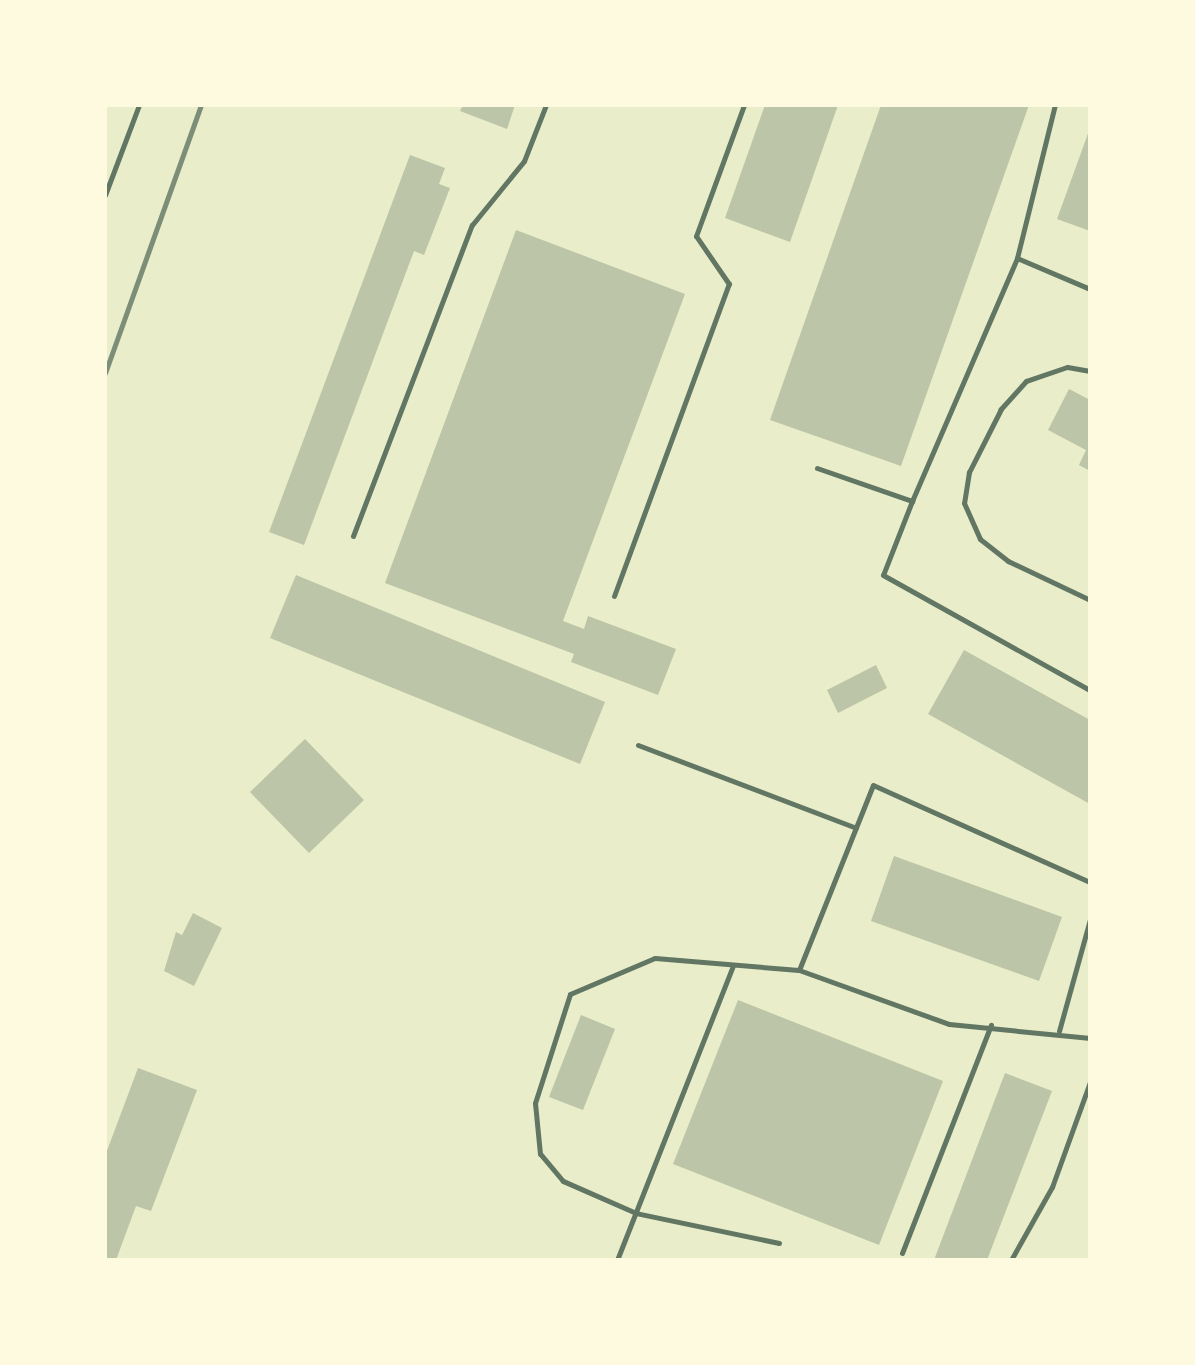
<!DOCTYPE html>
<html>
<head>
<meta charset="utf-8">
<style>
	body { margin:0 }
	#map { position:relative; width:1195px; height:1365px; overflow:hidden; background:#e9edc9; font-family:"Noto Sans",sans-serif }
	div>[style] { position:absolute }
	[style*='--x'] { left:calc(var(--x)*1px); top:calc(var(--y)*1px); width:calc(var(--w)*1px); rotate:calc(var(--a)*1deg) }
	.building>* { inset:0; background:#bcc5a7 }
	.service>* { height:5px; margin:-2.5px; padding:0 2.5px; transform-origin:2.5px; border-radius:2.5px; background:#617663 }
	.rail>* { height:5px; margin:-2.5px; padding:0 2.5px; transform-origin:2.5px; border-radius:2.5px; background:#7c8e77 }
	span { translate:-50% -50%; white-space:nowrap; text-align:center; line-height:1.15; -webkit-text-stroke:6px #fefae0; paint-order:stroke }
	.frame { position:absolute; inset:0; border:107px solid #fefae0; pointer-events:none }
</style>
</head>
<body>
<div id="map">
	<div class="building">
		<div style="clip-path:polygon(463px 105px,515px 105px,507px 129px,460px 111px)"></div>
		<div style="clip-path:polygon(765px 105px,838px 105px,790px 242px,725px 218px)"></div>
		<div style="clip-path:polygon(881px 105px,1029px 105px,901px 466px,770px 420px)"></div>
		<div style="clip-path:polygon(1090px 128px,1090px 231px,1057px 219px)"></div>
		<div style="clip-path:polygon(410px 155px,445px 168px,439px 184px,450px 188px,424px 255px,414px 251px,304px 545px,269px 532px)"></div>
		<div style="clip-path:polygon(516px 230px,685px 294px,563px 621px,584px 629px,588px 616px,676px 649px,658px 695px,571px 662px,574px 654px,385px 583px)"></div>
		<div style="clip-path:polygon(1069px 389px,1090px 400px,1090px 471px,1079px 465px,1086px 450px,1048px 430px)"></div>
		<div style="clip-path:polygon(296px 575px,605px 702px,580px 764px,270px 638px)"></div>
		<div style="clip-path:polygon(964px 650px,1090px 720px,1090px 804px,928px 714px)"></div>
		<div style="clip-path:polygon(876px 665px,887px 688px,838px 713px,827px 690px)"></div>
		<div style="clip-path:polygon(305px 739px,364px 800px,309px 853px,250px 792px)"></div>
		<div style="clip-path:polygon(894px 856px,1062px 917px,1039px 981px,871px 921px)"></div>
		<div style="clip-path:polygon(193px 913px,222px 928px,194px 986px,164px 971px,176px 932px,182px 935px)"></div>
		<div style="clip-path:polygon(738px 1000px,943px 1081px,879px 1245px,673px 1164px)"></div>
		<div style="clip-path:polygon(581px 1015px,615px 1029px,583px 1110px,549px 1097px)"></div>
		<div style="clip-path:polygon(138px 1068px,197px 1090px,151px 1211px,136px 1206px,116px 1260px,105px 1260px,105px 1156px)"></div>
		<div style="clip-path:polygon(1005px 1073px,1052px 1091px,987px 1260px,934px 1260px)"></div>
	</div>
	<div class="service">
		<div style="--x:105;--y:195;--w:96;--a:-69.3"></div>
		<div style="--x:1017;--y:258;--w:79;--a:23"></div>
		<div style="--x:1090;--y:371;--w:23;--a:-170"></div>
		<div style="--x:1067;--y:367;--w:43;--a:161.1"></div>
		<div style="--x:1026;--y:381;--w:38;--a:132"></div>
		<div style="--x:1001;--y:409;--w:71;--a:116.9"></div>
		<div style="--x:969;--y:472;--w:31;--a:99"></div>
		<div style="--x:964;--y:503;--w:39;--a:66"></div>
		<div style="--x:980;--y:539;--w:36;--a:38"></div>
		<div style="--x:1008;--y:561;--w:91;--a:25.4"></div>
		<div style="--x:817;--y:468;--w:101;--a:19.2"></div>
		<div style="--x:912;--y:501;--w:265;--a:-66.6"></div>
		<div style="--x:1017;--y:258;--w:158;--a:-76.1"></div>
		<div style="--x:912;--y:501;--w:79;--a:111.4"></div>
		<div style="--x:883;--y:575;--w:237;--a:29.1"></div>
		<div style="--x:353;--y:536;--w:333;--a:-69.1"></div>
		<div style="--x:472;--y:225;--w:82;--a:-50.9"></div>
		<div style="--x:524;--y:161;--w:60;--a:-68.6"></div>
		<div style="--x:614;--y:596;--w:333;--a:-69.8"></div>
		<div style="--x:729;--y:284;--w:58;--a:-124.5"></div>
		<div style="--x:696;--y:236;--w:140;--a:-69.9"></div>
		<div style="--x:638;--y:745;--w:233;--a:20.8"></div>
		<div style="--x:799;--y:970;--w:199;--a:-68.2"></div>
		<div style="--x:873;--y:785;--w:238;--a:24.1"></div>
		<div style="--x:1059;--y:1031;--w:116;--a:-74.5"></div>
		<div style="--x:779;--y:1243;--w:146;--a:-168.2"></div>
		<div style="--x:636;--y:1213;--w:80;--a:-156.3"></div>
		<div style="--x:563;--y:1181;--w:35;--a:-130"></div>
		<div style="--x:540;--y:1154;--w:51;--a:-95.6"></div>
		<div style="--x:535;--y:1103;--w:114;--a:-72.2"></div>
		<div style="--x:570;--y:994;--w:92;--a:-23"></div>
		<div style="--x:655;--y:958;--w:144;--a:4.8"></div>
		<div style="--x:799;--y:970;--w:159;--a:19.8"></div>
		<div style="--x:949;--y:1024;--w:142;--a:5.7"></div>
		<div style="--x:902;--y:1253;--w:245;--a:-68.7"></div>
		<div style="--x:617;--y:1260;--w:317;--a:-68.5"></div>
		<div style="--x:1011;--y:1260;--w:84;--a:-60.7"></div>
		<div style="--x:1052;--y:1187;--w:112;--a:-70.1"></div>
	</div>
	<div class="rail">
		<div style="--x:105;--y:373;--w:285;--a:-70.3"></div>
	</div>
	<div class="frame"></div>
</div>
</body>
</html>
